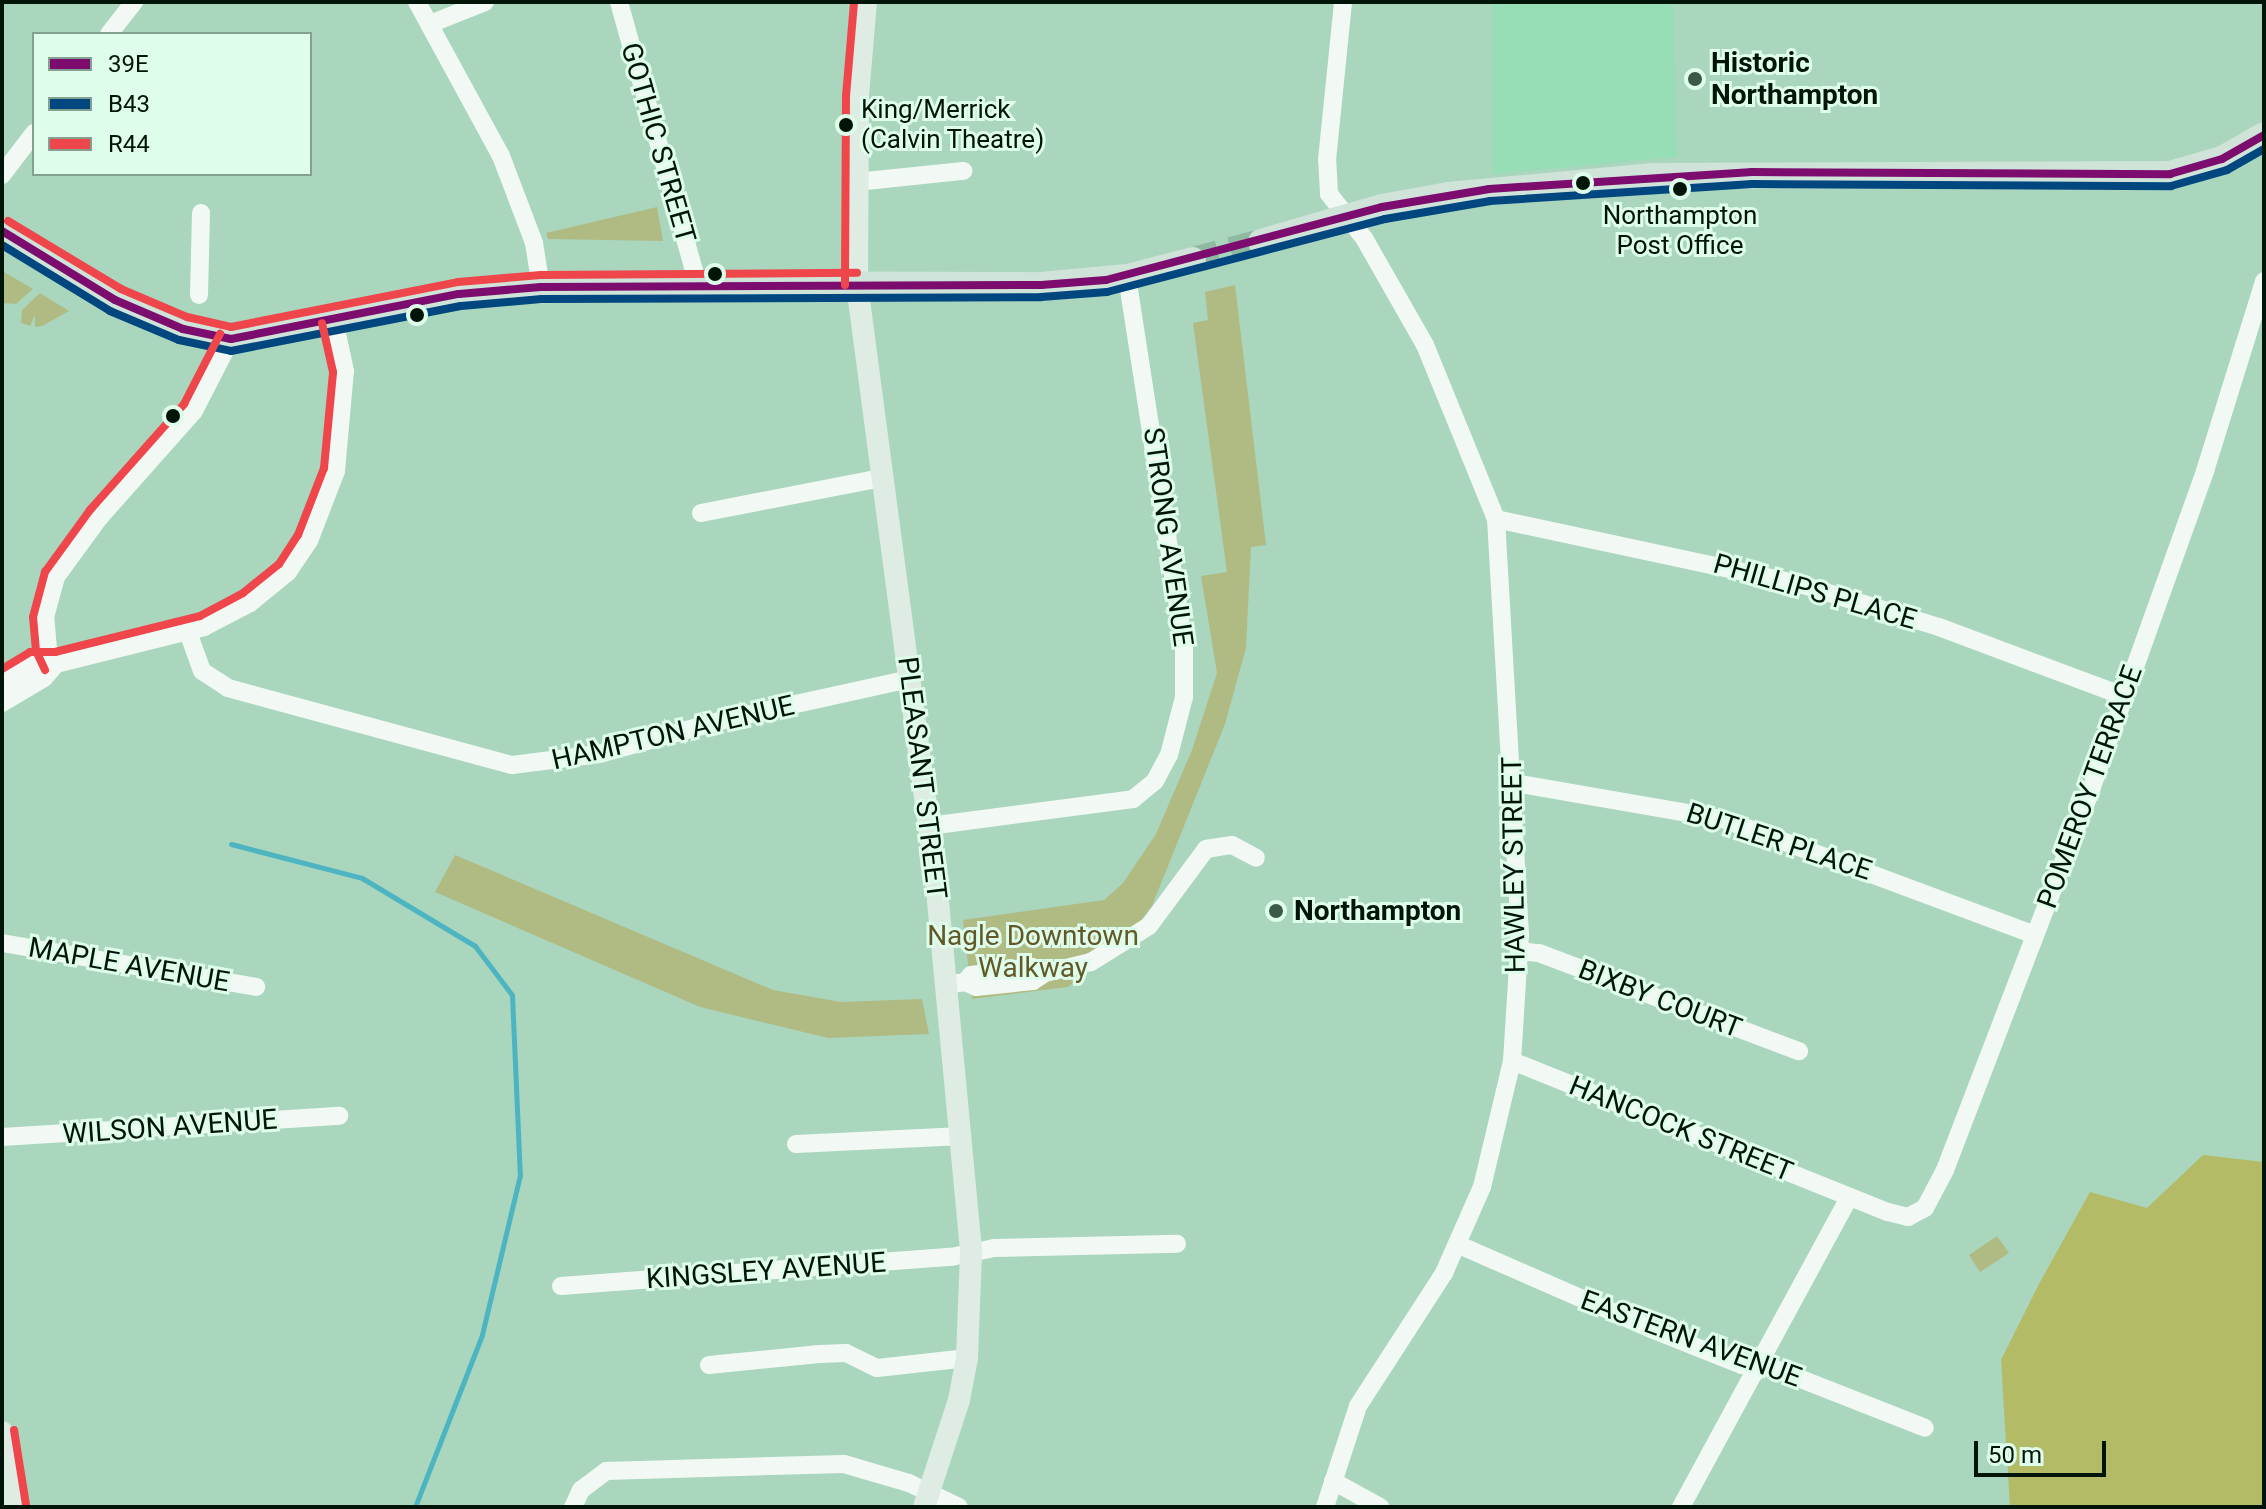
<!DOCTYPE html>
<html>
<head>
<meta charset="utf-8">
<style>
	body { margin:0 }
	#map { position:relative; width:2266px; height:1509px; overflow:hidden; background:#a9d6bd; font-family:Roboto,sans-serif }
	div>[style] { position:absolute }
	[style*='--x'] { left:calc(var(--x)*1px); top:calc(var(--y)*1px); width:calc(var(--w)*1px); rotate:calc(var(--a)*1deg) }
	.built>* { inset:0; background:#97ddb6 }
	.green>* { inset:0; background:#b0bb84 }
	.forest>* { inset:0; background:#b3bb67 }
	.stream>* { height:5px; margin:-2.5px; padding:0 2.5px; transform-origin:2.5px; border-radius:2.5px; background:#4db4c2 }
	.highway-tunnel>* { height:26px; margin-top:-13px; transform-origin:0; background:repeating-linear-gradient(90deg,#90b9a2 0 26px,transparent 0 39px) }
	.minor>* { height:18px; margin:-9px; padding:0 9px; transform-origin:9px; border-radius:9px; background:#f2f9f5 }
	.major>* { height:22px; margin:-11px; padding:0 11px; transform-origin:11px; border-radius:11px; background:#deece4 }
	.highway>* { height:26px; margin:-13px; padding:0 13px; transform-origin:13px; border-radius:13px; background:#d0e3d9 }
	.bus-1>* { height:8px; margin:-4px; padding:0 4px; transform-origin:4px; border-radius:4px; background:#7c0d6e }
	.bus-2>* { height:8px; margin:-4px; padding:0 4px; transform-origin:4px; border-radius:4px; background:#00467f }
	.bus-3>* { height:8px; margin:-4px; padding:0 4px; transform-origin:4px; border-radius:4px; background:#ef464c }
	.dots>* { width:22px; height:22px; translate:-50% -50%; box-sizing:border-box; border:4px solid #defdea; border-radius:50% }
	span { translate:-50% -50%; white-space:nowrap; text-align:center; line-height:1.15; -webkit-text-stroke:6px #defdea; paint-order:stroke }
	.bus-label { font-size:26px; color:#001508 }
	.left { translate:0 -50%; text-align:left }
	.poi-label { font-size:28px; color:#001508; font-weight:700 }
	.street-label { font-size:28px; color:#001508 }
	.park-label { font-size:28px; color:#625828 }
	.frame { position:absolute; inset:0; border:4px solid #001508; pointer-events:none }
	.legend { position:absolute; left:32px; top:32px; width:280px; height:144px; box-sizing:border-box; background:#defdea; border:2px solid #85a090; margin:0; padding:10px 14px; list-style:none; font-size:24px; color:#001508 }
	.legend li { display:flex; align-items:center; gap:16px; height:40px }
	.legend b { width:40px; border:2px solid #85a090 }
	.scale { position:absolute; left:1974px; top:1441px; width:132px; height:36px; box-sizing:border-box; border:4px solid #001508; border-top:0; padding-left:10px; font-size:24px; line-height:28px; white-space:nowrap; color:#001508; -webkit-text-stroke:6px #defdea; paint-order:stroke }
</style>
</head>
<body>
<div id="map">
	<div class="built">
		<div style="clip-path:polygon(1492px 2px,1673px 2px,1677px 157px,1493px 174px)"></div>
	</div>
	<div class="green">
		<div style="clip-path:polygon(657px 207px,663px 241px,548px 239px,546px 233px)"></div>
		<div style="clip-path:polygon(4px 272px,33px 289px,16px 304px,2px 303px)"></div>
		<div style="clip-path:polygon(1235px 285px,1266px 545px,1251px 547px,1246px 648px,1225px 724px,1152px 906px,1126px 939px,1068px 987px,972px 999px,963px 920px,1104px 900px,1123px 883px,1156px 834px,1192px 750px,1217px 673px,1201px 576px,1227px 572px,1193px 323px,1208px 320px,1205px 292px)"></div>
		<div style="clip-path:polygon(40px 293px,69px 311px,42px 326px,35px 327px,35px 315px,30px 326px,21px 323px,22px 310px)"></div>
		<div style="clip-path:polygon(455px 855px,773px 990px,841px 1002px,922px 999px,929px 1034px,828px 1038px,700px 1007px,435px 892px)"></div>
		<div style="clip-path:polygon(1997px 1236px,2009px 1253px,1980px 1272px,1969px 1255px)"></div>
	</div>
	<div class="forest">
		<div style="clip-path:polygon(2203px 1155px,2264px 1162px,2264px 1507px,2010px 1507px,2001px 1360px,2039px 1284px,2090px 1192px,2147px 1208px)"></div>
	</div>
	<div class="stream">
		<div style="--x:231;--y:844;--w:135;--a:14.5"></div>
		<div style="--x:362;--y:878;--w:132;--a:31"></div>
		<div style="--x:475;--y:946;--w:61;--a:52.9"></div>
		<div style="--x:512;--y:995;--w:180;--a:87.5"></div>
		<div style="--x:520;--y:1175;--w:164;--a:103.4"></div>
		<div style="--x:482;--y:1335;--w:185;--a:111.3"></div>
	</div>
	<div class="highway-tunnel">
		<div style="--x:1193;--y:260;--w:70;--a:-14.8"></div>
	</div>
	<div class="minor">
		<div style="--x:417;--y:2;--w:175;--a:61.4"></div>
		<div style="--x:501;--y:156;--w:93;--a:69.2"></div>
		<div style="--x:534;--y:243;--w:45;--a:81"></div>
		<div style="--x:619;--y:2;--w:293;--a:74.4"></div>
		<div style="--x:430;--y:24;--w:59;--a:-21.8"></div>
		<div style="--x:109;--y:34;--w:41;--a:-52"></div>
		<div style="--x:2;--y:175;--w:53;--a:-52.7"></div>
		<div style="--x:856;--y:182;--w:108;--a:-5.9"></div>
		<div style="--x:199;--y:295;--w:82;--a:-88.6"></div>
		<div style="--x:701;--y:513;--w:183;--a:-11"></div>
		<div style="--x:1496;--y:519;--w:314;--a:12.1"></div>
		<div style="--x:1803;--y:585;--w:142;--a:17.2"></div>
		<div style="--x:1939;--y:627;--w:197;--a:20.5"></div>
		<div style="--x:188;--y:632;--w:41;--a:70.3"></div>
		<div style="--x:202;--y:671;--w:31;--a:33"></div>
		<div style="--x:228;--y:688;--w:294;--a:15.2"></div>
		<div style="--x:512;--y:765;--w:88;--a:-7.2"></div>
		<div style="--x:599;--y:754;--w:129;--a:-15.3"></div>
		<div style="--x:723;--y:720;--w:191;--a:-12.4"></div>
		<div style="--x:56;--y:664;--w:17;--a:-118"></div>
		<div style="--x:48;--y:649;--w:32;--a:-95"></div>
		<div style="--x:45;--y:617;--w:41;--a:-74.6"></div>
		<div style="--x:56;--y:577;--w:73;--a:-53.9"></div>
		<div style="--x:99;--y:518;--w:143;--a:-48.4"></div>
		<div style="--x:194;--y:411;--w:81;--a:-62.8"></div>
		<div style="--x:2;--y:683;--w:36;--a:-32"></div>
		<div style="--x:33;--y:664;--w:23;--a:0"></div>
		<div style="--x:56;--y:664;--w:153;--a:-14"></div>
		<div style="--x:204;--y:627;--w:52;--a:-27.6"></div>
		<div style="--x:250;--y:603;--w:49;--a:-39.2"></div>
		<div style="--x:288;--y:572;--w:37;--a:-56"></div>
		<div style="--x:309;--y:541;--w:75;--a:-68.9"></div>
		<div style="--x:336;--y:471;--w:100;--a:-84.9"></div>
		<div style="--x:345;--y:371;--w:52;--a:-102.2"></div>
		<div style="--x:2;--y:703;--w:49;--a:-30.8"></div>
		<div style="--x:44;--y:678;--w:18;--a:-49"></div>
		<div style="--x:1514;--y:783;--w:212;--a:9.8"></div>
		<div style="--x:1723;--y:819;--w:333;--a:20.4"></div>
		<div style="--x:929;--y:826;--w:206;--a:-7.5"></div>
		<div style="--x:1133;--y:799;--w:28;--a:-39"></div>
		<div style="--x:1155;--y:781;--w:30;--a:-62"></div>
		<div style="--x:1169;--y:755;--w:60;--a:-75.5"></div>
		<div style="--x:1184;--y:697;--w:52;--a:-90"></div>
		<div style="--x:1184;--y:645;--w:372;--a:-98.8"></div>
		<div style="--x:2;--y:943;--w:258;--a:9.8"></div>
		<div style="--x:1519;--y:951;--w:20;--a:6"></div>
		<div style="--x:1539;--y:953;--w:278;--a:20.7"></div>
		<div style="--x:965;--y:982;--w:12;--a:24"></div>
		<div style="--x:976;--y:987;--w:57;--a:-6"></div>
		<div style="--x:1033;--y:981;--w:14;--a:-34"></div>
		<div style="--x:946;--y:985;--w:19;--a:-9"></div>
		<div style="--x:965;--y:982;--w:9;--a:-49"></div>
		<div style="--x:971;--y:975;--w:62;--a:-7.5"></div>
		<div style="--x:1032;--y:967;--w:14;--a:25"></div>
		<div style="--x:1045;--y:973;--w:47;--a:-13.4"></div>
		<div style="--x:1091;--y:962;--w:68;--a:-31.8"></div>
		<div style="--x:1149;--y:926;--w:96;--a:-53.5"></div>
		<div style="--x:1206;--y:849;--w:26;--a:-9"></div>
		<div style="--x:1232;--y:845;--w:27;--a:28"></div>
		<div style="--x:1512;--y:1061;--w:405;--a:21.9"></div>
		<div style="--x:1888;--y:1212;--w:21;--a:14"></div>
		<div style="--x:1908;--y:1217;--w:19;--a:-28"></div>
		<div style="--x:1925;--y:1208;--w:43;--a:-62.2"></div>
		<div style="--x:1945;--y:1170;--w:410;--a:-69"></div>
		<div style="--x:2092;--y:787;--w:336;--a:-70.3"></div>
		<div style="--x:2205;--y:471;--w:199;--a:-72.7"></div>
		<div style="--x:2;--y:1137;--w:338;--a:-3.6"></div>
		<div style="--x:796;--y:1144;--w:166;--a:-2.8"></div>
		<div style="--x:1459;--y:1245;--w:210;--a:23.6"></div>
		<div style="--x:1651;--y:1329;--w:98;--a:21.6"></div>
		<div style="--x:1742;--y:1365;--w:31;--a:6"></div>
		<div style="--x:1773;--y:1368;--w:163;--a:21.5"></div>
		<div style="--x:561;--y:1286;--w:391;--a:-4.3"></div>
		<div style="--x:951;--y:1257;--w:44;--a:-11.8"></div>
		<div style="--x:994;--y:1248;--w:183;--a:-1.3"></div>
		<div style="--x:709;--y:1365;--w:111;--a:-5.7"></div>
		<div style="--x:819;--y:1354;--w:27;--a:-2"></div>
		<div style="--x:846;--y:1353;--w:34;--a:26"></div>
		<div style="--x:877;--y:1368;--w:91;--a:-6.3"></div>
		<div style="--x:1333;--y:1481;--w:54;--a:29"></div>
		<div style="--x:573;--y:1507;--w:19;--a:-65"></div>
		<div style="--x:581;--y:1490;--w:31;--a:-37"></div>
		<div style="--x:606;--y:1471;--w:238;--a:-1.7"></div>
		<div style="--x:844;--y:1464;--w:68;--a:16.3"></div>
		<div style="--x:909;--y:1483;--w:55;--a:25.6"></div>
		<div style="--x:1325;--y:1507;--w:106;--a:-71.9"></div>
		<div style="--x:1358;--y:1406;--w:158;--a:-57.1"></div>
		<div style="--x:1444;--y:1273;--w:94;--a:-66.2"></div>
		<div style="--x:1482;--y:1187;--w:130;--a:-76.6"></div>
		<div style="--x:1512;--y:1061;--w:126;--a:-86.4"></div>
		<div style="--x:1520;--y:935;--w:417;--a:-93.3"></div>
		<div style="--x:1496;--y:519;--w:188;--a:-112.2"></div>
		<div style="--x:1425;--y:345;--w:123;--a:-119.7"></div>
		<div style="--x:1364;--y:238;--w:56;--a:-128.5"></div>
		<div style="--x:1329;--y:194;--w:34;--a:-93"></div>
		<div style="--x:1327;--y:160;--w:159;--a:-84.2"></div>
		<div style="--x:1681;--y:1507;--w:353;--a:-61.5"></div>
	</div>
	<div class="major">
		<div style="--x:866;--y:2;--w:94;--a:94.9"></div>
		<div style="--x:858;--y:96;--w:189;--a:90.3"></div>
		<div style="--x:857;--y:285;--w:600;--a:82.44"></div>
		<div style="--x:936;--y:880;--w:375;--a:84.6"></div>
		<div style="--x:971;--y:1253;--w:105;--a:92.2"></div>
		<div style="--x:967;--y:1358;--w:43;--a:100.8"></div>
		<div style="--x:959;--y:1400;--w:113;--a:108.1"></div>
		<div style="--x:2;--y:1432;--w:76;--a:80.9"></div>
	</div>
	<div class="highway">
		<div style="--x:2;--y:231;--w:132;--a:31.4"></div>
		<div style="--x:115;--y:300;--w:74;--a:23.1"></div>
		<div style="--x:183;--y:329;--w:49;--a:11.8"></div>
		<div style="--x:231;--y:339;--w:232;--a:-11.2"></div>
		<div style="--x:459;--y:294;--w:239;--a:-2.4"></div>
		<div style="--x:698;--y:284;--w:343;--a:0.2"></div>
		<div style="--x:1041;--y:285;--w:86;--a:-5.3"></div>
		<div style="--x:1127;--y:277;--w:68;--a:-14.4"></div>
		<div style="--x:1261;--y:242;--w:126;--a:-16.1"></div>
		<div style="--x:1382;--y:207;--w:67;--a:-10.3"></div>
		<div style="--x:1448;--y:195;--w:206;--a:-5.3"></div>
		<div style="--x:1653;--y:176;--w:517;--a:-0.22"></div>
		<div style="--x:2170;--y:174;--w:54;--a:-16.1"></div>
		<div style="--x:2222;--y:159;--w:48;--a:-29.7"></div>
	</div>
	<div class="bus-1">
		<div style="--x:2;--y:231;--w:132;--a:31.4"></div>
		<div style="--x:115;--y:300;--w:74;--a:23.1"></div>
		<div style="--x:183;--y:329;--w:49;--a:11.8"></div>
		<div style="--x:231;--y:339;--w:232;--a:-11.2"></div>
		<div style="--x:459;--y:294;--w:82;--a:-4.9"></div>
		<div style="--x:541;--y:287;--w:500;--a:-0.23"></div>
		<div style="--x:1041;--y:285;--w:65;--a:-4.4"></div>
		<div style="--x:1106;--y:280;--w:285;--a:-14.8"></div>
		<div style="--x:1382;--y:207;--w:109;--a:-9.5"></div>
		<div style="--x:1489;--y:189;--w:264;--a:-3.7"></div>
		<div style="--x:1752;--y:172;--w:418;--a:0.3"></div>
		<div style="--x:2170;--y:174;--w:54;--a:-16.1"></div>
		<div style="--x:2222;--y:159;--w:48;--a:-29.7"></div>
	</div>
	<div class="bus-2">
		<div style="--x:2;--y:245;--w:127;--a:31.4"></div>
		<div style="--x:110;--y:311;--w:75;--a:22.8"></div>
		<div style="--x:179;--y:340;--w:53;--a:11.9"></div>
		<div style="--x:231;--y:351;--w:234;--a:-11.1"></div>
		<div style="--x:461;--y:306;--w:81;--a:-4.9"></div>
		<div style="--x:542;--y:299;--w:499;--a:-0.2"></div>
		<div style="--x:1041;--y:297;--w:66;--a:-4.3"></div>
		<div style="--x:1107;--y:292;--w:287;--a:-14.7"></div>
		<div style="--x:1385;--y:219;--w:107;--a:-9.7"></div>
		<div style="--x:1490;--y:201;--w:263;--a:-3.7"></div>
		<div style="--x:1752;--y:184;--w:419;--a:0.3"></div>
		<div style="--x:2171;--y:186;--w:58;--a:-15.9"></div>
		<div style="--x:2227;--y:170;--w:43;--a:-29.6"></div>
	</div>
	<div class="bus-3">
		<div style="--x:8;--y:221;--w:132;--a:31"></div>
		<div style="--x:121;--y:289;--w:72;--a:23"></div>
		<div style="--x:187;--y:317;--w:45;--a:12.8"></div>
		<div style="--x:231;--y:327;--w:231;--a:-11.2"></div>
		<div style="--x:458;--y:282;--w:83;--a:-4.8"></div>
		<div style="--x:541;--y:275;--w:316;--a:-0.4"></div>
		<div style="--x:845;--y:285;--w:189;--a:-89.7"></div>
		<div style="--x:846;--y:96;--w:94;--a:-85.1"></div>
		<div style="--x:2;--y:669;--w:33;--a:-31"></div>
		<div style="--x:30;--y:652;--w:25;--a:0"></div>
		<div style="--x:55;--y:652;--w:149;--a:-13.9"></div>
		<div style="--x:200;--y:616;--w:49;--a:-28.1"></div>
		<div style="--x:243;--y:593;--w:46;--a:-38.9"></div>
		<div style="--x:279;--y:564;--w:35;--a:-57"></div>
		<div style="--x:298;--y:535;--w:72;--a:-68.8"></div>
		<div style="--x:324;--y:468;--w:96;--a:-84.6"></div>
		<div style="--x:333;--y:372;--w:50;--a:-102.7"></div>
		<div style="--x:45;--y:670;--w:21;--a:-115"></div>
		<div style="--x:36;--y:651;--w:34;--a:-95"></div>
		<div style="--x:33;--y:617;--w:47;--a:-75.1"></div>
		<div style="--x:45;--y:572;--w:77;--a:-54"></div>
		<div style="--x:90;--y:510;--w:142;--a:-48.4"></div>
		<div style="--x:184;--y:404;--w:79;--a:-62.8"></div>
		<div style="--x:14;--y:1430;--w:76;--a:80.9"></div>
	</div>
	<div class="dots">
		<div style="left:1695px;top:79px;background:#3b5947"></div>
		<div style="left:846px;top:125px;background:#001508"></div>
		<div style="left:1583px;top:183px;background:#001508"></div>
		<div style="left:1680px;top:189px;background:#001508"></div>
		<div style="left:715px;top:274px;background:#001508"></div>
		<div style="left:417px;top:315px;background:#001508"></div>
		<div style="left:173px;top:416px;background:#001508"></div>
		<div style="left:1276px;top:911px;background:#3b5947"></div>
	</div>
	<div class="bus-label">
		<span class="left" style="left:861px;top:125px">King/Merrick<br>(Calvin Theatre)</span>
		<span style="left:1680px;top:231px">Northampton<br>Post Office</span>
	</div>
	<div class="poi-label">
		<span class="left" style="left:1711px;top:79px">Historic<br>Northampton</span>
		<span class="left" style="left:1294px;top:911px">Northampton</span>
	</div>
	<div class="street-label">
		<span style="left:658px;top:143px;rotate:74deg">GOTHIC STREET</span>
		<span style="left:1168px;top:537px;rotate:82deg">STRONG AVENUE</span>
		<span style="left:1815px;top:592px;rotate:16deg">PHILLIPS PLACE</span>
		<span style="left:673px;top:733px;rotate:-13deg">HAMPTON AVENUE</span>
		<span style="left:922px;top:778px;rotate:83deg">PLEASANT STREET</span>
		<span style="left:2090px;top:787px;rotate:-70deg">POMEROY TERRACE</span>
		<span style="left:1779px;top:842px;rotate:18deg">BUTLER PLACE</span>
		<span style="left:1514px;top:865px;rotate:-91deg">HAWLEY STREET</span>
		<span style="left:129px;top:965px;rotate:10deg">MAPLE AVENUE</span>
		<span style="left:1660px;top:999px;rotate:21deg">BIXBY COURT</span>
		<span style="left:170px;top:1127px;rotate:-4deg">WILSON AVENUE</span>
		<span style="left:1681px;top:1129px;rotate:22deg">HANCOCK STREET</span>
		<span style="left:766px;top:1271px;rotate:-4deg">KINGSLEY AVENUE</span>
		<span style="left:1691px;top:1339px;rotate:20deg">EASTERN AVENUE</span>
	</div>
	<div class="park-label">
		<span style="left:1033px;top:952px">Nagle Downtown<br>Walkway</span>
	</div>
	<div class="frame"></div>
	<ul class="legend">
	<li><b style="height:10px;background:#7c0d6e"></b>39E</li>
	<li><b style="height:10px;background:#00467f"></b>B43</li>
	<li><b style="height:10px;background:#ef464c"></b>R44</li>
	</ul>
	<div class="scale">50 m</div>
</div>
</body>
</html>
